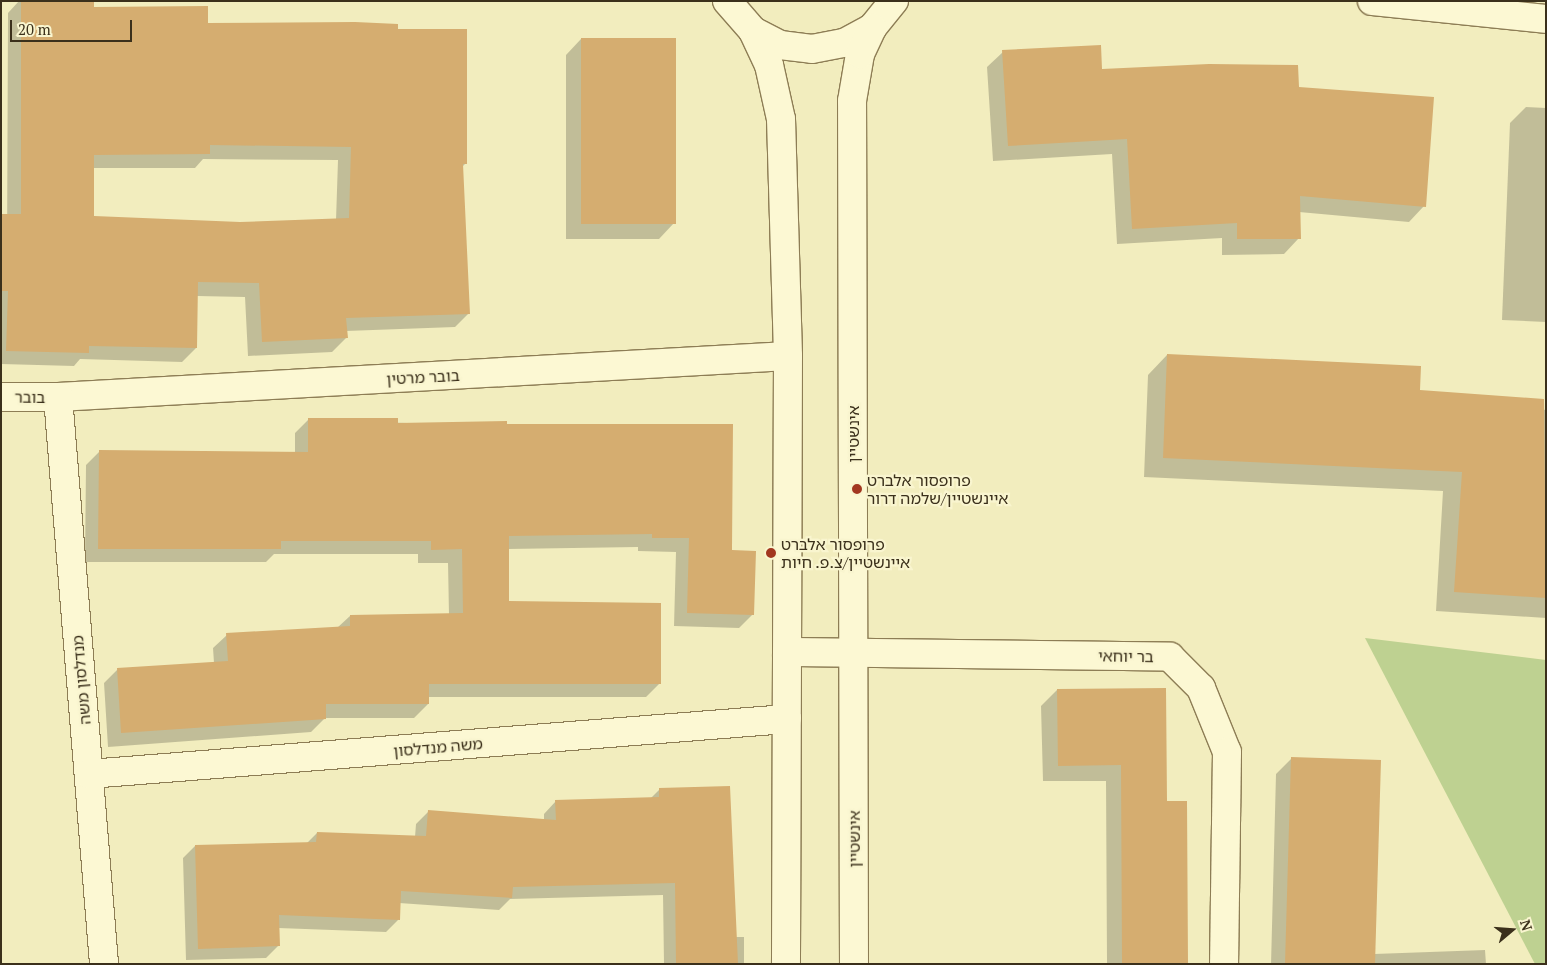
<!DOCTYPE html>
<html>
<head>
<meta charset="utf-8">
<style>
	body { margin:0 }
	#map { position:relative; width:1547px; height:965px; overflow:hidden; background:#f2edbe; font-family:"PT Serif","Noto Sans Hebrew",serif }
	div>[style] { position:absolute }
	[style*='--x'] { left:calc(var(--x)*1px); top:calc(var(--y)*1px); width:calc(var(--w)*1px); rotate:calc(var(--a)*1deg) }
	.green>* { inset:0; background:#bed191 }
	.shadow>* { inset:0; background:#0003 }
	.building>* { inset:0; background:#d5ad70 }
	.roads { filter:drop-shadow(1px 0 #8d7d55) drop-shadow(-1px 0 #8d7d55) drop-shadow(0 1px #8d7d55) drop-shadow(0 -1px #8d7d55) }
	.street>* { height:28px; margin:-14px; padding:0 14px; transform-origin:14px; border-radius:14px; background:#fcf8d3 }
	.secondary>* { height:28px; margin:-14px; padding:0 14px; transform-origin:14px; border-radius:14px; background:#fcf8d3 }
	.dots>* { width:14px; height:14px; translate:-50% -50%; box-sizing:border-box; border:2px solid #f9f5cf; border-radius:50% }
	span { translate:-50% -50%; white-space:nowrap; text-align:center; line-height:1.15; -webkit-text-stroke:4.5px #f9f5cf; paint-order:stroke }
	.street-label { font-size:16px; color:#3b301b }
	.poi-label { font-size:16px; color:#3b301b }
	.left { translate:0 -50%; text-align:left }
	.frame { position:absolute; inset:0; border:2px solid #3b301b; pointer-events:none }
	.north { position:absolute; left:1487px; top:905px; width:50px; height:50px; -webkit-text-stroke:4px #f9f5cf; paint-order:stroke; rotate:72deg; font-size:14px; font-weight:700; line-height:20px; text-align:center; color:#3b301b }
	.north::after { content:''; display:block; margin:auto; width:18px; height:22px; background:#3b301b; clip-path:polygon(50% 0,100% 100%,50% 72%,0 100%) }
	.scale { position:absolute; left:10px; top:20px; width:122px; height:22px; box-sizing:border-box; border:2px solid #3b301b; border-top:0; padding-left:6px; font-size:15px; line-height:18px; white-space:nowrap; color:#3b301b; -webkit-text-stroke:4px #f9f5cf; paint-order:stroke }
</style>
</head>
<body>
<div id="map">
	<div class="green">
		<div style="clip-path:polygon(1365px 638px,1546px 660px,1546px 964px,1535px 964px)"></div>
	</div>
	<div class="shadow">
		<div style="clip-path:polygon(evenodd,19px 1px,93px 1px,93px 8px,207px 24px,397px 30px,466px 163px,462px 167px,469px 313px,455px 327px,346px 331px,346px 338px,332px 352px,248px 356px,245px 297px,197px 296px,196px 348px,182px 362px,80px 359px,74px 366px,1px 364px,1px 257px,7px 257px,8px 13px,19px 1px,203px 159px,338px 160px,336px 220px,240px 224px,93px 218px,93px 168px,195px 168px,203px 159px)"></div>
		<div style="clip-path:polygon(581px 39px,674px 223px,659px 239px,566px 239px,566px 55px)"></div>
		<div style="clip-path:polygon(1003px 52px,1101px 71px,1297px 88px,1424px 206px,1409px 222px,1299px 212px,1299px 238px,1284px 254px,1222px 255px,1222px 238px,1117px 244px,1112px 154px,993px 161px,987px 67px)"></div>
		<div style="clip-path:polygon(1526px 107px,1546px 108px,1546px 322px,1502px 320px,1510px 123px)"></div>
		<div style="clip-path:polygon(1167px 355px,1546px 410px,1546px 618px,1436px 611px,1443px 491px,1144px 477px,1148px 375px)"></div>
		<div style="clip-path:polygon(308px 420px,506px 426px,731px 552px,753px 614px,739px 628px,674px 626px,676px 552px,638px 551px,638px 547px,507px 549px,508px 602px,660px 683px,646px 697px,428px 697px,428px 704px,414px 718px,325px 718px,311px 732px,108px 747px,104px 683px,118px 669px,214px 663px,213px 648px,227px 635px,337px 628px,350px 616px,449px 615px,448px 563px,418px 563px,418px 554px,274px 554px,266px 562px,85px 562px,86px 465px,100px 451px,295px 453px,295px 433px)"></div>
		<div style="clip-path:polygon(1057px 690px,1166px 802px,1187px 964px,1107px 964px,1106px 781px,1043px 781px,1041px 706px)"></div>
		<div style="clip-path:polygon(1292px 758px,1374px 954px,1485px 950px,1486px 964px,1271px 964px,1276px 774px)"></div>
		<div style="clip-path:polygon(659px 790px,735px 937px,744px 937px,744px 964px,664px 964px,663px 895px,510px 899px,499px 910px,399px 903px,398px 920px,386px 932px,278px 928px,278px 946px,266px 958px,186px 960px,183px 858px,195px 846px,306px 844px,317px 833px,415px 837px,416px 824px,429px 811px,544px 820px,544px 814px,556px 801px,651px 798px)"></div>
	</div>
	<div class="building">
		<div style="clip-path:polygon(evenodd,21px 1px,94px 1px,94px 7px,208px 6px,208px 23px,355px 22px,398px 24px,398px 29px,467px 29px,467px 164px,463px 164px,470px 314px,346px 318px,348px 338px,262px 342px,259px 283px,198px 282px,197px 348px,89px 346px,89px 353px,6px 351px,8px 291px,1px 291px,1px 214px,21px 214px,21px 1px,210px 145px,351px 147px,349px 218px,240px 222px,94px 216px,94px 155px,210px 154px,210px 145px)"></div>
		<div style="clip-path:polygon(581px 38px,676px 38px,676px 224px,581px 224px)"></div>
		<div style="clip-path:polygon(1101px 45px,1102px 69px,1209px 64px,1298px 65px,1299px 87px,1434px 97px,1426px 207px,1300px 196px,1301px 239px,1237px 239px,1237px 223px,1132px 229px,1127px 139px,1008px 146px,1002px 50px)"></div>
		<div style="clip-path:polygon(1167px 354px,1421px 366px,1420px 390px,1544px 399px,1546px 598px,1454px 592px,1462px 472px,1163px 458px)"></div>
		<div style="clip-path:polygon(308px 418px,398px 418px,398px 423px,507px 421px,507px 424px,733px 424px,732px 550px,756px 551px,754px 615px,687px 613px,689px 538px,652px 538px,652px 534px,509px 536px,509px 601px,661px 603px,661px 684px,429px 684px,429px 704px,326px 704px,326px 719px,121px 733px,117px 668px,228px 661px,226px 633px,350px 626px,350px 615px,463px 613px,462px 549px,431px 550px,431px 541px,281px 541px,281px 549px,98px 549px,99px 450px,308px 452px)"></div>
		<div style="clip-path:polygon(1166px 688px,1167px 801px,1187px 801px,1188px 964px,1122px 964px,1121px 765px,1058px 766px,1057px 689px)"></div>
		<div style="clip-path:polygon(1291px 757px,1381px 760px,1375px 964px,1285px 964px)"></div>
		<div style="clip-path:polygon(730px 786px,738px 964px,676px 964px,675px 883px,513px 887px,512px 898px,401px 891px,400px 920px,279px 915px,280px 946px,198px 949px,195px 845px,316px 842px,317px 832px,426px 836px,428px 810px,556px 820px,555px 800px,659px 797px,659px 788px)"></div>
	</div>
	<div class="roads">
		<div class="street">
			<div style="--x:1372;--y:1;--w:175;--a:5.9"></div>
			<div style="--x:1;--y:397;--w:57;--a:0"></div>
			<div style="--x:58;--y:397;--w:731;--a:-3.21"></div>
			<div style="--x:58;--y:397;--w:569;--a:85.36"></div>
			<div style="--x:787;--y:652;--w:383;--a:0.7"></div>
			<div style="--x:1170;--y:657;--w:44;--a:45"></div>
			<div style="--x:1201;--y:688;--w:69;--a:67.9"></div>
			<div style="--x:1227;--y:752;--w:212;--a:90.8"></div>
			<div style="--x:89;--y:774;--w:700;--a:-4.51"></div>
		</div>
		<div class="secondary">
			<div style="--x:727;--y:1;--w:40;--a:49"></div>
			<div style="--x:753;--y:31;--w:30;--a:27"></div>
			<div style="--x:780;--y:45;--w:32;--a:7"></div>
			<div style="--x:812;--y:49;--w:33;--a:-11"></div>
			<div style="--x:844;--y:43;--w:32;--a:-28"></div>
			<div style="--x:872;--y:28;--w:35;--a:-51"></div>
			<div style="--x:753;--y:31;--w:38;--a:65"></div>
			<div style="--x:769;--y:65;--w:55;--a:77.5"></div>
			<div style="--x:781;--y:119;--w:237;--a:88.3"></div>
			<div style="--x:788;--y:356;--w:608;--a:90.19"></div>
			<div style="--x:854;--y:964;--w:863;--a:-90.13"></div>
			<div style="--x:852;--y:101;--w:48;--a:-80.3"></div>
			<div style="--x:860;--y:54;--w:29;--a:-65"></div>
		</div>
	</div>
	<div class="dots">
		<div style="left:857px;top:489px;background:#a2371f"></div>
		<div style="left:771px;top:553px;background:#a2371f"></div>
	</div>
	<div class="street-label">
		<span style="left:423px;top:377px;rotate:-3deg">בובר מרטין</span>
		<span style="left:30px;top:397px;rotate:1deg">בובר</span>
		<span style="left:853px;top:434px;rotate:-90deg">אינשטיין</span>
		<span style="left:1126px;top:656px;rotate:1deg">בר יוחאי</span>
		<span style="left:81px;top:680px;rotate:-95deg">מנדלסון משה</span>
		<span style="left:438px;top:747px;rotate:-5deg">משה מנדלסון</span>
		<span style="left:854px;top:839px;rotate:-90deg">אינשטיין</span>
	</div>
	<div class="poi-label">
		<span class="left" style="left:867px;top:489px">פרופסור אלברט<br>איינשטיין/שלמה דרור</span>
		<span class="left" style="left:781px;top:553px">פרופסור אלברט<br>איינשטיין/צ.פ. חיות</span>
	</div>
	<div class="frame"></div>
	<div class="north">N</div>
	<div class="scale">20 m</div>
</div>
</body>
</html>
